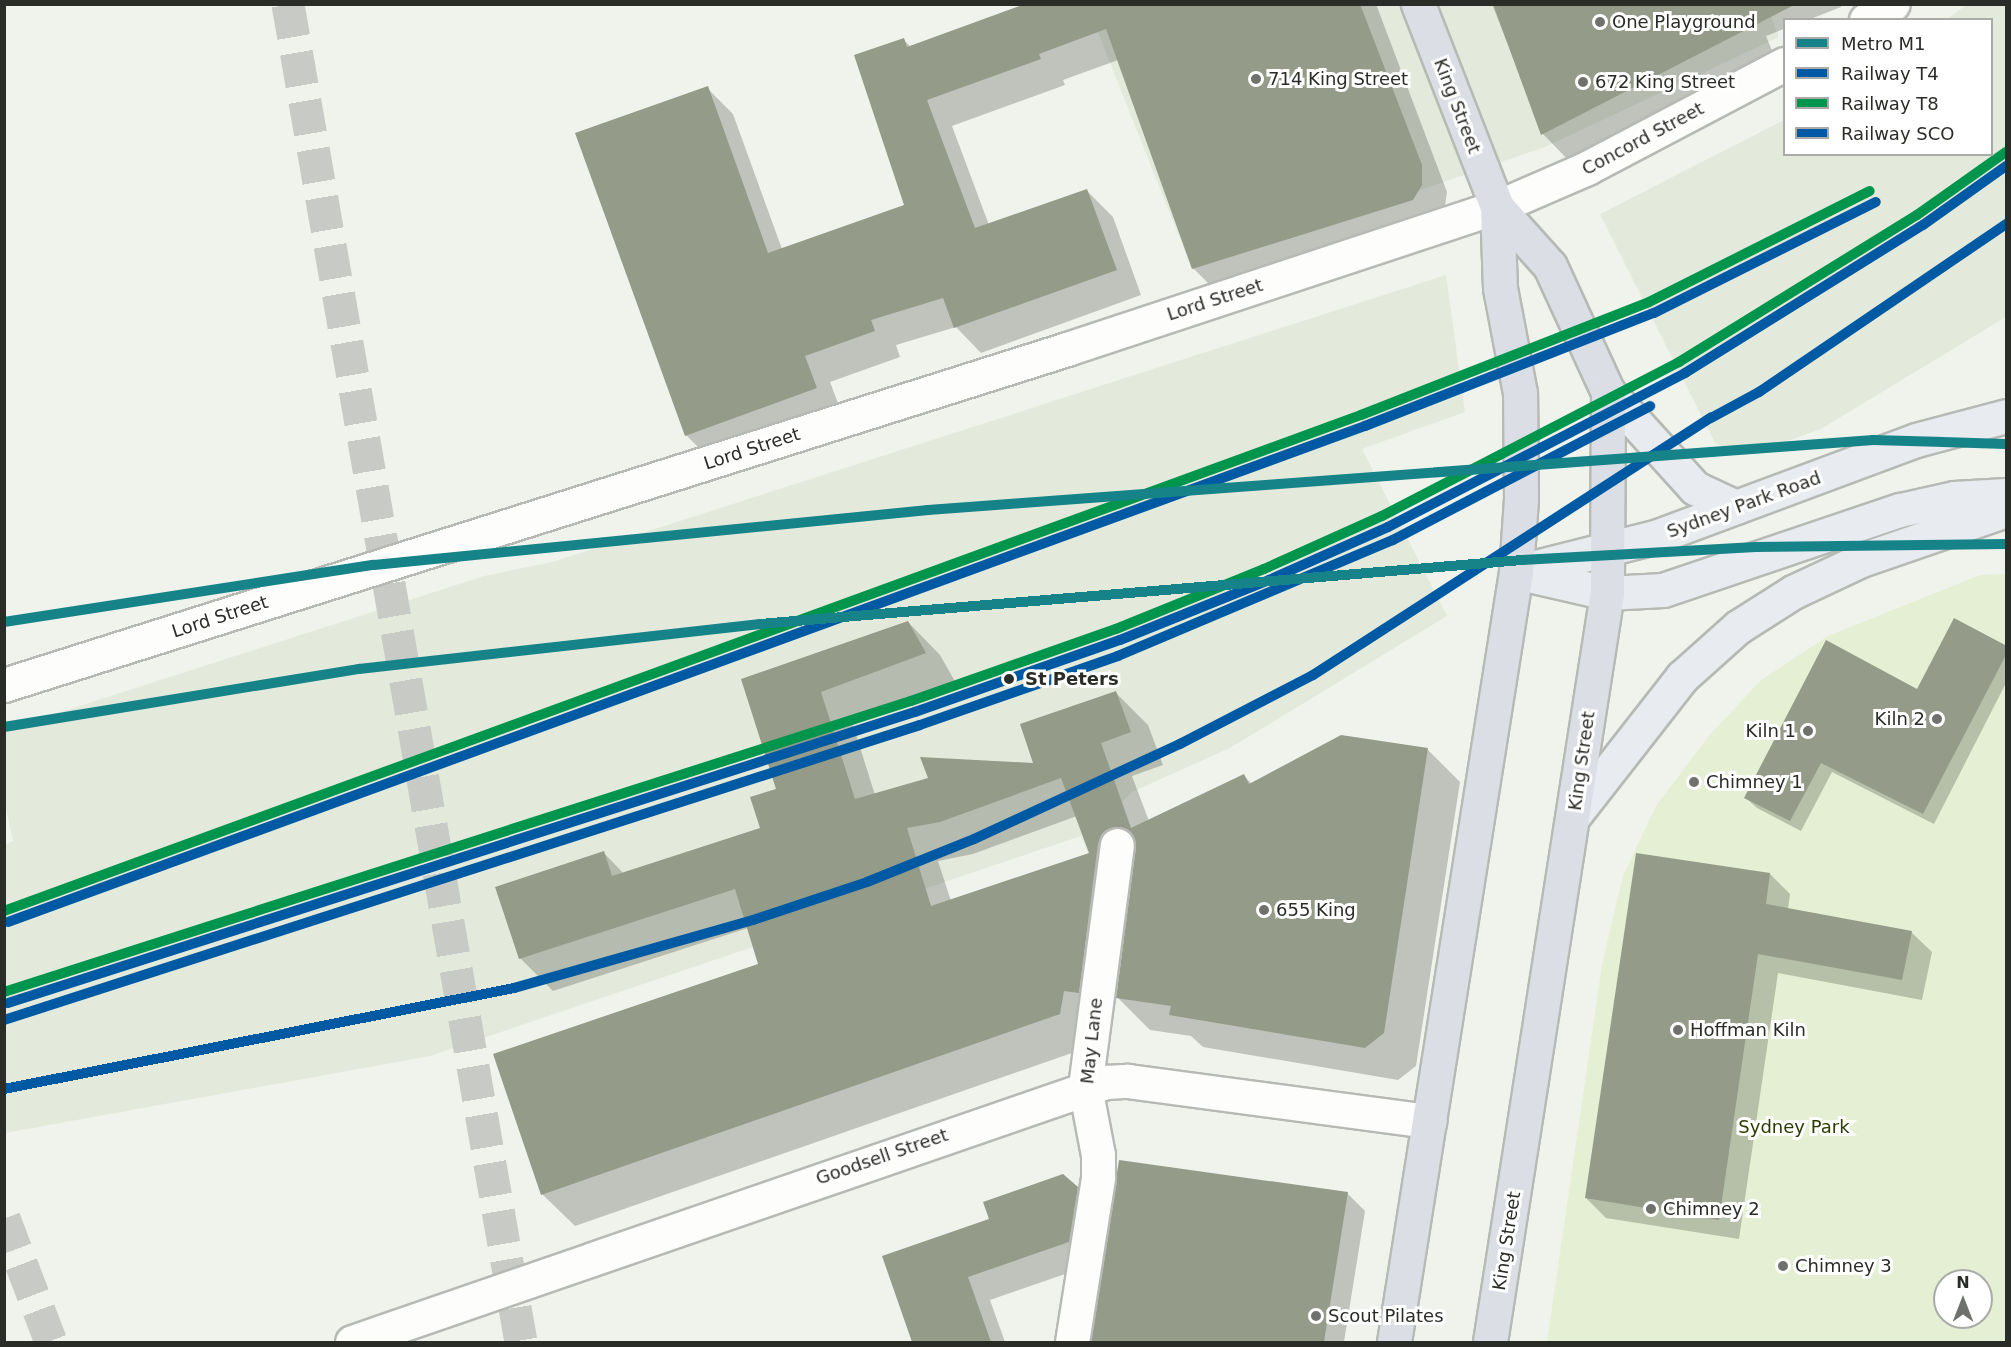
<!DOCTYPE html>
<html>
<head>
<meta charset="utf-8">
<style>
	body { margin:0 }
	#map { position:relative; width:2011px; height:1347px; overflow:hidden; background:#f0f3ec; font-family:"DejaVu Sans",sans-serif }
	div>[style] { position:absolute }
	[style*='--x'] { left:calc(var(--x)*1px); top:calc(var(--y)*1px); width:calc(var(--w)*1px); rotate:calc(var(--a)*1deg) }
	.built>* { inset:0; background:#e4eadb }
	.green>* { inset:0; background:#e4efd3 }
	.shadow>* { inset:0; background:#0003 }
	.building>* { inset:0; background:#959b89 }
	.highway-tunnel>* { height:33px; margin-top:-16.5px; transform-origin:0; background:repeating-linear-gradient(90deg,#c8cbc5 0 33px,transparent 0 49px) }
	.roads { filter:drop-shadow(2px 0 #b7bab4) drop-shadow(-2px 0 #b7bab4) drop-shadow(0 2px #b7bab4) drop-shadow(0 -2px #b7bab4) }
	.street>* { height:33px; margin:-16.5px; padding:0 16.5px; transform-origin:16.5px; border-radius:16.5px; background:#fdfdfc }
	.primary>* { height:33px; margin:-16.5px; padding:0 16.5px; transform-origin:16.5px; border-radius:16.5px; background:#e8ebef }
	.highway>* { height:33px; margin:-16.5px; padding:0 16.5px; transform-origin:16.5px; border-radius:16.5px; background:#dbdfe5 }
	.rail-1>* { height:10px; margin:-5px; padding:0 5px; transform-origin:5px; border-radius:5px; background:#005aa3 }
	.rail-2>* { height:10px; margin:-5px; padding:0 5px; transform-origin:5px; border-radius:5px; background:#00954c }
	.rail-3>* { height:10px; margin:-5px; padding:0 5px; transform-origin:5px; border-radius:5px; background:#005aa3 }
	.metro-1>* { height:10px; margin:-5px; padding:0 5px; transform-origin:5px; border-radius:5px; background:#168388 }
	.dots>* { width:16px; height:16px; translate:-50% -50%; box-sizing:border-box; border:3px solid #fff; border-radius:50% }
	span { translate:-50% -50%; white-space:nowrap; text-align:center; line-height:1.15; -webkit-text-stroke:6px #fff; paint-order:stroke }
	.poi-label { font-size:18px; color:#2a2c27 }
	.left { translate:0 -50%; text-align:left }
	.right { translate:-100% -50%; text-align:right }
	.street-label { font-size:18px; color:#2a2c27 }
	.stop-label { font-size:18px; color:#2a2c27; font-weight:700 }
	.park-label { font-size:18px; color:#2c3b00 }
	.frame { position:absolute; inset:0; border:6px solid #2a2c27; pointer-events:none }
	.legend { position:absolute; left:1783px; top:18px; width:210px; height:138px; box-sizing:border-box; background:#fff; border:2px solid #aaaba9; margin:0; padding:8px 10px; list-style:none; font-size:18px; color:#2a2c27 }
	.legend li { display:flex; align-items:center; gap:12px; height:30px }
	.legend b { width:30px; border:2px solid #aaaba9 }
	.north { position:absolute; left:1933px; top:1269px; width:60px; height:60px; box-sizing:border-box; background:#fff; border:2px solid #aaaba9; border-radius:50%; rotate:0deg; font-size:16px; font-weight:700; line-height:24px; text-align:center; color:#2a2c27 }
	.north::after { content:''; display:block; margin:auto; width:21px; height:27px; background:#6f726c; clip-path:polygon(50% 0,100% 100%,50% 72%,0 100%) }
</style>
</head>
<body>
<div id="map">
	<div class="built">
		<div style="clip-path:polygon(1766px 4px,1779px 37px,1545px 147px,1192px 269px,1087px 5px)"></div>
		<div style="clip-path:polygon(1966px 5px,2006px 5px,2006px 317px,1821px 429px,1782px 443px,1726px 448px,1715px 443px,1600px 214px,1784px 120px,1784px 154px,1992px 154px,1992px 20px,1947px 19px)"></div>
		<div style="clip-path:polygon(1446px 275px,1465px 412px,1362px 449px,1447px 616px,1230px 748px,1132px 792px,1109px 815px,1096px 873px,1081px 836px,430px 1056px,5px 1133px,4px 845px,13px 841px,5px 804px,5px 730px,484px 576px,552px 562px)"></div>
	</div>
	<div class="green">
		<div style="clip-path:polygon(evenodd,2006px 574px,2006px 1342px,1547px 1342px,1602px 965px,1623px 876px,1656px 806px,1708px 737px,1760px 681px,1828px 636px,1980px 575px,2006px 574px,1945px 1281px,1981px 1281px,1981px 1317px,1945px 1317px,1945px 1281px)"></div>
	</div>
	<div class="shadow">
		<div style="clip-path:polygon(1029px 4px,1376px 4px,1447px 192px,1443px 219px,1219px 294px,1193px 268px,1118px 60px,1063px 80px,1065px 85px,952px 126px,989px 225px,1087px 191px,1113px 217px,1141px 295px,981px 353px,956px 327px,896px 345px,900px 357px,830px 382px,842px 414px,712px 461px,686px 435px,707px 88px,733px 114px,782px 249px,906px 206px,904px 40px,911px 47px)"></div>
		<div style="clip-path:polygon(1492px 4px,1840px 4px,1841px 7px,1808px 20px,1784px 20px,1784px 29px,1766px 36px,1775px 58px,1571px 163px,1543px 134px)"></div>
		<div style="clip-path:polygon(evenodd,908px 622px,940px 655px,957px 685px,853px 725px,875px 795px,1035px 765px,1115px 692px,1148px 725px,1163px 765px,1132px 776px,1149px 821px,1244px 776px,1252px 784px,1341px 736px,1428px 750px,1460px 782px,1416px 1066px,1398px 1080px,1203px 1047px,1191px 1036px,1150px 1030px,1117px 997px,1134px 870px,1111px 1024px,1096px 1022px,1092px 1046px,575px 1226px,542px 1194px,760px 965px,748px 928px,553px 991px,520px 958px,604px 853px,624px 874px,762px 829px,778px 790px,743px 680px,908px 622px,1077px 816px,1091px 854px,951px 901px,938px 861px,973px 854px,1077px 816px)"></div>
		<div style="clip-path:polygon(2006px 648px,2006px 683px,1934px 824px,1832px 772px,1801px 831px,1757px 808px,1746px 798px,1918px 691px)"></div>
		<div style="clip-path:polygon(1770px 874px,1790px 894px,1788px 909px,1911px 932px,1932px 952px,1922px 1000px,1778px 973px,1739px 1239px,1606px 1218px,1586px 1198px)"></div>
		<div style="clip-path:polygon(1121px 1162px,1348px 1194px,1365px 1211px,1344px 1342px,1092px 1342px)"></div>
		<div style="clip-path:polygon(1076px 1188px,1100px 1211px,1091px 1265px,990px 1300px,1005px 1342px,914px 1342px,884px 1257px)"></div>
	</div>
	<div class="building">
		<div style="clip-path:polygon(1025px 4px,1360px 4px,1422px 165px,1422px 185px,1413px 200px,1192px 269px,1106px 29px,1039px 54px,1041px 59px,927px 100px,975px 228px,1087px 189px,1117px 270px,954px 328px,943px 298px,871px 320px,875px 331px,805px 356px,817px 388px,685px 436px,575px 133px,708px 86px,768px 253px,904px 205px,854px 55px,904px 38px,907px 47px)"></div>
		<div style="clip-path:polygon(1493px 4px,1796px 4px,1541px 135px)"></div>
		<div style="clip-path:polygon(1954px 618px,2007px 646px,2007px 653px,1923px 814px,1821px 763px,1790px 821px,1744px 798px,1826px 640px,1917px 689px)"></div>
		<div style="clip-path:polygon(evenodd,908px 621px,926px 653px,821px 692px,855px 799px,928px 778px,920px 757px,1033px 763px,1020px 724px,1116px 691px,1131px 732px,1101px 743px,1131px 828px,1244px 774px,1249px 784px,1341px 735px,1428px 748px,1384px 1033px,1365px 1048px,1169px 1015px,1171px 1006px,1116px 998px,1136px 847px,1128px 830px,1110px 828px,1098px 843px,1079px 993px,1064px 991px,1060px 1014px,541px 1195px,493px 1054px,758px 964px,735px 889px,519px 959px,495px 887px,604px 851px,612px 876px,760px 828px,750px 797px,776px 789px,741px 679px,908px 621px,1061px 778px,1089px 853px,931px 906px,907px 828px,940px 822px,1061px 778px)"></div>
		<div style="clip-path:polygon(1636px 853px,1770px 873px,1766px 904px,1912px 931px,1902px 980px,1758px 954px,1719px 1220px,1585px 1198px)"></div>
		<div style="clip-path:polygon(1119px 1160px,1348px 1192px,1324px 1342px,1091px 1342px)"></div>
		<div style="clip-path:polygon(1063px 1174px,1078px 1187px,1069px 1242px,968px 1277px,991px 1342px,912px 1342px,882px 1256px,989px 1219px,983px 1202px)"></div>
	</div>
	<div class="highway-tunnel">
		<div style="--x:288;--y:4;--w:1358;--a:80.12"></div>
		<div style="--x:4;--y:1218;--w:133;--a:69.2"></div>
	</div>
	<div class="roads">
		<div class="street">
			<div style="--x:1866;--y:20;--w:31;--a:-31"></div>
			<div style="--x:4;--y:685;--w:1115;--a:-17.54"></div>
			<div style="--x:1067;--y:349;--w:453;--a:-18.3"></div>
			<div style="--x:1497;--y:207;--w:98;--a:-23.4"></div>
			<div style="--x:1587;--y:168;--w:223;--a:-27.8"></div>
			<div style="--x:352;--y:1342;--w:798;--a:-19.03"></div>
			<div style="--x:1106;--y:1082;--w:22;--a:-3"></div>
			<div style="--x:1128;--y:1081;--w:304;--a:7.6"></div>
			<div style="--x:1072;--y:1342;--w:167;--a:-81"></div>
			<div style="--x:1098;--y:1177;--w:22;--a:-90"></div>
			<div style="--x:1098;--y:1155;--w:69;--a:-100.8"></div>
			<div style="--x:1085;--y:1087;--w:244;--a:-82.5"></div>
		</div>
		<div class="primary">
			<div style="--x:1608;--y:392;--w:130;--a:47.8"></div>
			<div style="--x:1695;--y:488;--w:45;--a:24.9"></div>
			<div style="--x:1516;--y:572;--w:146;--a:-14.2"></div>
			<div style="--x:1658;--y:536;--w:275;--a:-20.4"></div>
			<div style="--x:1916;--y:440;--w:93;--a:-14.9"></div>
			<div style="--x:1524;--y:574;--w:85;--a:12.9"></div>
			<div style="--x:1607;--y:593;--w:56;--a:-3.1"></div>
			<div style="--x:1663;--y:590;--w:250;--a:-18.7"></div>
			<div style="--x:1900;--y:510;--w:55;--a:-12.5"></div>
			<div style="--x:1954;--y:498;--w:52;--a:-3.3"></div>
			<div style="--x:1575;--y:814;--w:174;--a:-52"></div>
			<div style="--x:1682;--y:677;--w:75;--a:-41.8"></div>
			<div style="--x:1738;--y:627;--w:65;--a:-32.5"></div>
			<div style="--x:1793;--y:592;--w:75;--a:-25.2"></div>
			<div style="--x:1861;--y:560;--w:153;--a:-19"></div>
		</div>
		<div class="highway">
			<div style="--x:1418;--y:4;--w:218;--a:68.7"></div>
			<div style="--x:1497;--y:207;--w:79;--a:48.1"></div>
			<div style="--x:1550;--y:266;--w:139;--a:65.3"></div>
			<div style="--x:1608;--y:392;--w:201;--a:90.3"></div>
			<div style="--x:1607;--y:593;--w:758;--a:98.88"></div>
			<div style="--x:1394;--y:1342;--w:780;--a:-81"></div>
			<div style="--x:1516;--y:572;--w:73;--a:-86.1"></div>
			<div style="--x:1521;--y:499;--w:106;--a:-90.5"></div>
			<div style="--x:1520;--y:393;--w:107;--a:-100.8"></div>
			<div style="--x:1500;--y:288;--w:81;--a:-92.1"></div>
		</div>
	</div>
	<div class="rail-1">
		<div style="--x:4;--y:1020;--w:962;--a:-17.85"></div>
		<div style="--x:920;--y:725;--w:210;--a:-19.2"></div>
		<div style="--x:1118;--y:656;--w:298;--a:-22.9"></div>
		<div style="--x:1393;--y:540;--w:290;--a:-27.5"></div>
		<div style="--x:4;--y:1089;--w:520;--a:-11.2"></div>
		<div style="--x:514;--y:988;--w:248;--a:-15.9"></div>
		<div style="--x:753;--y:920;--w:120;--a:-18.4"></div>
		<div style="--x:867;--y:882;--w:115;--a:-21.9"></div>
		<div style="--x:974;--y:839;--w:227;--a:-24.8"></div>
		<div style="--x:1180;--y:744;--w:150;--a:-27.4"></div>
		<div style="--x:1313;--y:675;--w:474;--a:-32.9"></div>
		<div style="--x:1711;--y:418;--w:55;--a:-28.4"></div>
		<div style="--x:1759;--y:392;--w:299;--a:-34.2"></div>
	</div>
	<div class="rail-2">
		<div style="--x:4;--y:911;--w:1445;--a:-20.08"></div>
		<div style="--x:1361;--y:415;--w:309;--a:-21.4"></div>
		<div style="--x:1649;--y:302;--w:247;--a:-26.7"></div>
		<div style="--x:4;--y:992;--w:953;--a:-17.79"></div>
		<div style="--x:911;--y:701;--w:217;--a:-19.4"></div>
		<div style="--x:1116;--y:629;--w:160;--a:-22.1"></div>
		<div style="--x:1264;--y:569;--w:129;--a:-24.2"></div>
		<div style="--x:1382;--y:516;--w:335;--a:-27.4"></div>
		<div style="--x:1679;--y:362;--w:280;--a:-31.7"></div>
		<div style="--x:1917;--y:215;--w:109;--a:-35.3"></div>
	</div>
	<div class="rail-3">
		<div style="--x:8;--y:922;--w:1445;--a:-20.08"></div>
		<div style="--x:1365;--y:426;--w:310;--a:-21.4"></div>
		<div style="--x:1654;--y:313;--w:248;--a:-26.6"></div>
		<div style="--x:8;--y:1003;--w:953;--a:-17.79"></div>
		<div style="--x:915;--y:712;--w:217;--a:-19.4"></div>
		<div style="--x:1120;--y:640;--w:161;--a:-21.9"></div>
		<div style="--x:1269;--y:580;--w:130;--a:-24"></div>
		<div style="--x:1388;--y:527;--w:335;--a:-27.4"></div>
		<div style="--x:1685;--y:373;--w:280;--a:-31.9"></div>
		<div style="--x:1923;--y:225;--w:102;--a:-35.4"></div>
	</div>
	<div class="metro-1">
		<div style="--x:4;--y:622;--w:374;--a:-8.8"></div>
		<div style="--x:374;--y:565;--w:557;--a:-5.67"></div>
		<div style="--x:928;--y:510;--w:948;--a:-4.24"></div>
		<div style="--x:1873;--y:440;--w:133;--a:1.7"></div>
		<div style="--x:4;--y:727;--w:360;--a:-9.3"></div>
		<div style="--x:359;--y:669;--w:404;--a:-6.4"></div>
		<div style="--x:760;--y:624;--w:765;--a:-4.8"></div>
		<div style="--x:1522;--y:560;--w:234;--a:-3.2"></div>
		<div style="--x:1756;--y:547;--w:250;--a:-0.7"></div>
	</div>
	<div class="dots">
		<div style="left:1600px;top:22px;background:#6f726c"></div>
		<div style="left:1256px;top:79px;background:#6f726c"></div>
		<div style="left:1583px;top:82px;background:#6f726c"></div>
		<div style="left:1009px;top:679px;background:#2a2c27"></div>
		<div style="left:1937px;top:719px;background:#6f726c"></div>
		<div style="left:1808px;top:731px;background:#6f726c"></div>
		<div style="left:1694px;top:782px;background:#6f726c"></div>
		<div style="left:1264px;top:910px;background:#6f726c"></div>
		<div style="left:1678px;top:1030px;background:#6f726c"></div>
		<div style="left:1651px;top:1209px;background:#6f726c"></div>
		<div style="left:1783px;top:1266px;background:#6f726c"></div>
		<div style="left:1316px;top:1316px;background:#6f726c"></div>
	</div>
	<div class="poi-label">
		<span class="left" style="left:1612px;top:22px">One Playground</span>
		<span class="left" style="left:1268px;top:79px">714 King Street</span>
		<span class="left" style="left:1595px;top:82px">672 King Street</span>
		<span class="right" style="left:1925px;top:719px">Kiln 2</span>
		<span class="right" style="left:1796px;top:731px">Kiln 1</span>
		<span class="left" style="left:1706px;top:782px">Chimney 1</span>
		<span class="left" style="left:1276px;top:910px">655 King</span>
		<span class="left" style="left:1690px;top:1030px">Hoffman Kiln</span>
		<span class="left" style="left:1663px;top:1209px">Chimney 2</span>
		<span class="left" style="left:1795px;top:1266px">Chimney 3</span>
		<span class="left" style="left:1328px;top:1316px">Scout Pilates</span>
	</div>
	<div class="street-label">
		<span style="left:1457px;top:106px;rotate:69deg">King Street</span>
		<span style="left:1643px;top:139px;rotate:-28deg">Concord Street</span>
		<span style="left:1215px;top:300px;rotate:-18deg">Lord Street</span>
		<span style="left:752px;top:449px;rotate:-18deg">Lord Street</span>
		<span style="left:1744px;top:505px;rotate:-20deg">Sydney Park Road</span>
		<span style="left:220px;top:617px;rotate:-18deg">Lord Street</span>
		<span style="left:1582px;top:761px;rotate:-82deg">King Street</span>
		<span style="left:1092px;top:1041px;rotate:-84deg">May Lane</span>
		<span style="left:882px;top:1157px;rotate:-19deg">Goodsell Street</span>
		<span style="left:1507px;top:1241px;rotate:-81deg">King Street</span>
	</div>
	<div class="stop-label">
		<span class="left" style="left:1025px;top:679px">St Peters</span>
	</div>
	<div class="park-label">
		<span style="left:1794px;top:1127px">Sydney Park</span>
	</div>
	<div class="frame"></div>
	<ul class="legend">
	<li><b style="height:8px;background:#168388"></b>Metro M1</li>
	<li><b style="height:8px;background:#005aa3"></b>Railway T4</li>
	<li><b style="height:8px;background:#00954c"></b>Railway T8</li>
	<li><b style="height:8px;background:#005aa3"></b>Railway SCO</li>
	</ul>
	<div class="north">N</div>
</div>
</body>
</html>
